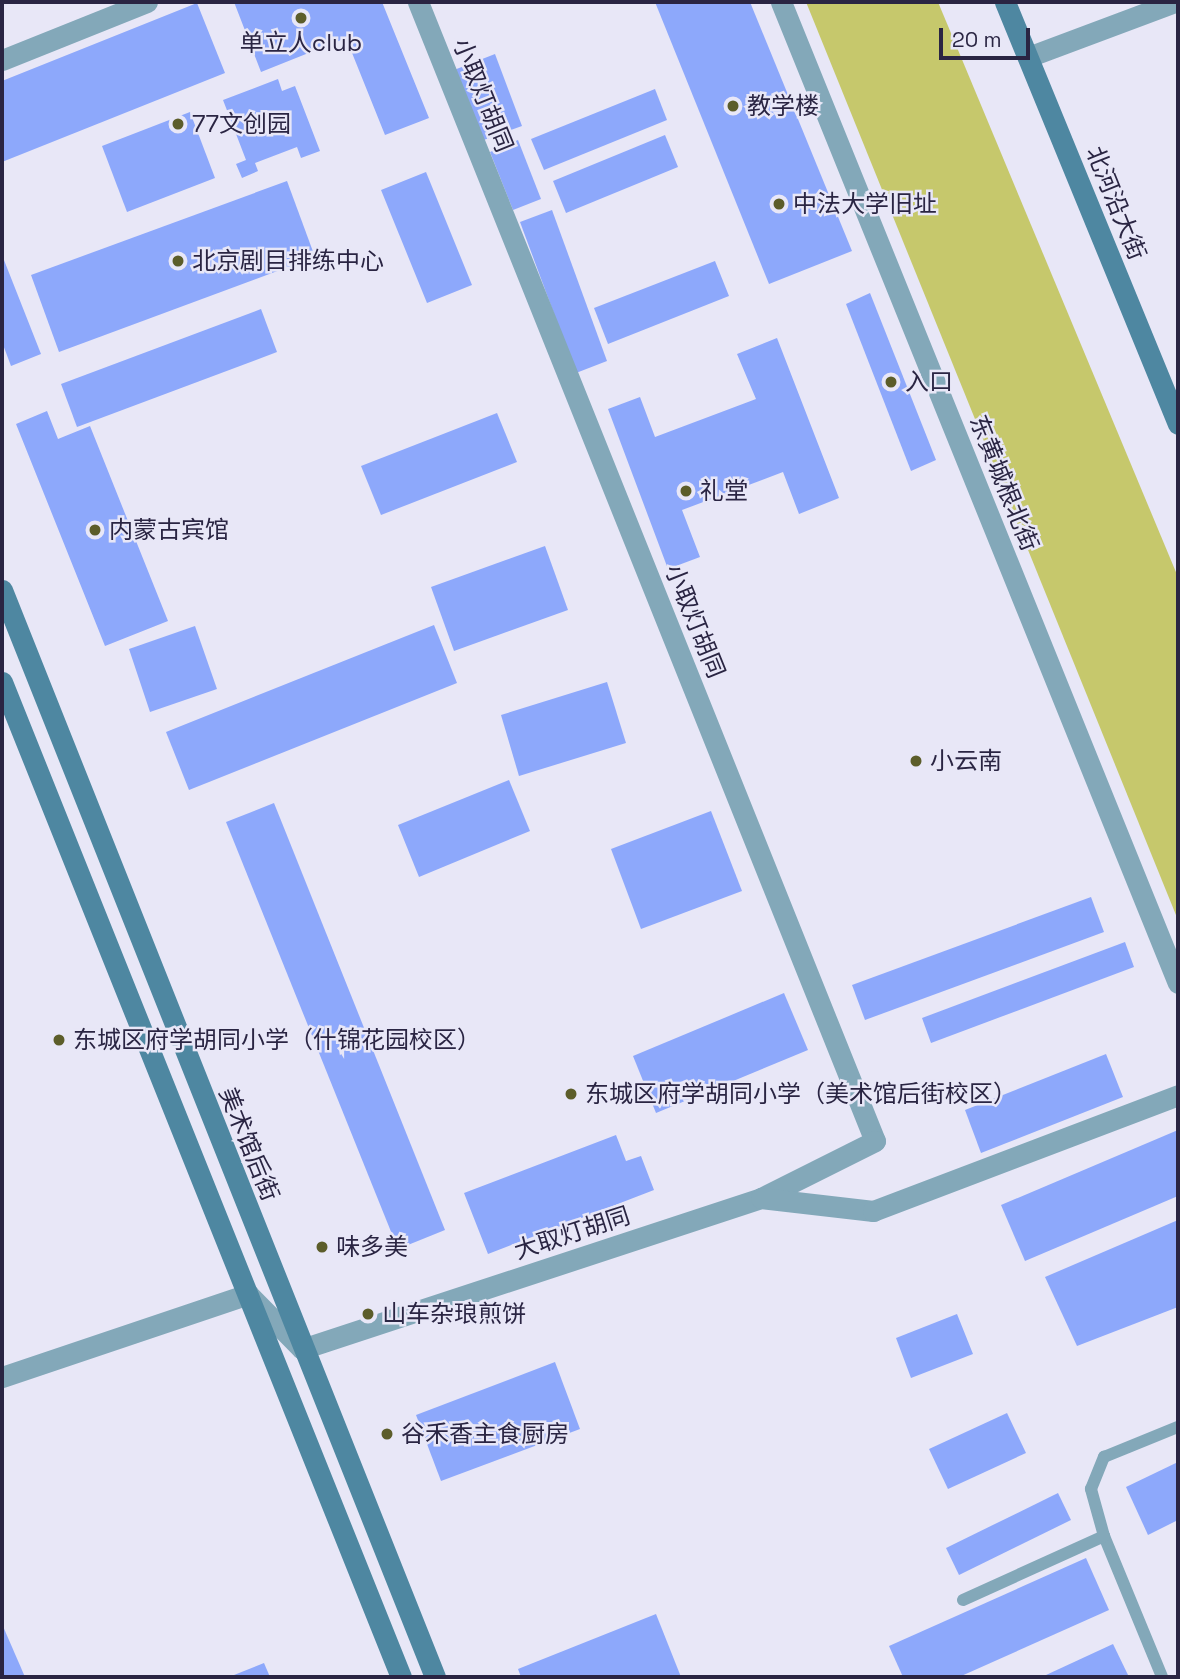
<!DOCTYPE html>
<html>
<head>
<meta charset="utf-8">
<style>
	body { margin:0 }
	#map { position:relative; width:1180px; height:1679px; overflow:hidden; background:#e8e7f7; font-family:"Space Grotesk","Noto Sans SC",sans-serif }
	div>[style] { position:absolute }
	[style*='--x'] { left:calc(var(--x)*1px); top:calc(var(--y)*1px); width:calc(var(--w)*1px); rotate:calc(var(--a)*1deg) }
	.green>* { inset:0; background:#c6c86c }
	.building>* { inset:0; background:#8da8fb }
	.lane>* { height:12px; margin:-6px; padding:0 6px; transform-origin:6px; border-radius:6px; background:#83a8b9 }
	.street>* { height:21px; margin:-10.5px; padding:0 10.5px; transform-origin:10.5px; border-radius:10.5px; background:#83a8b9 }
	.secondary>* { height:21px; margin:-10.5px; padding:0 10.5px; transform-origin:10.5px; border-radius:10.5px; background:#4e87a1 }
	.dots>* { width:19px; height:19px; translate:-50% -50%; box-sizing:border-box; border:4px solid #e8e7f7; border-radius:50% }
	span { translate:-50% -50%; white-space:nowrap; text-align:center; line-height:1.15; -webkit-text-stroke:5px #e8e7f7; paint-order:stroke }
	.poi-label { font-size:24px; color:#2a2543 }
	.left { translate:0 -50%; text-align:left }
	.street-label { font-size:24px; color:#2a2543 }
	.frame { position:absolute; inset:0; border:4px solid #2a2543; pointer-events:none }
	.scale { position:absolute; left:939px; top:28px; width:91px; height:32px; box-sizing:border-box; border:4px solid #2a2543; border-top:0; padding-left:9px; font-size:21px; line-height:24px; white-space:nowrap; color:#2a2543; -webkit-text-stroke:5px #e8e7f7; paint-order:stroke }
</style>
</head>
<body>
<div id="map">
	<div class="green">
		<div style="clip-path:polygon(806px 2px,938px 2px,1178px 577px,1178px 920px)"></div>
	</div>
	<div class="building">
		<div style="clip-path:polygon(234px 2px,382px 2px,429px 118px,385px 135px,346px 38px,261px 72px)"></div>
		<div style="clip-path:polygon(655px 2px,750px 2px,852px 251px,769px 284px)"></div>
		<div style="clip-path:polygon(197px 3px,225px 73px,2px 162px,2px 81px)"></div>
		<div style="clip-path:polygon(495px 54px,522px 126px,481px 141px,454px 70px)"></div>
		<div style="clip-path:polygon(278px 79px,282px 91px,295px 86px,320px 151px,301px 158px,297px 147px,255px 163px,258px 171px,242px 178px,236px 164px,246px 160px,223px 100px)"></div>
		<div style="clip-path:polygon(655px 89px,667px 120px,544px 170px,531px 139px)"></div>
		<div style="clip-path:polygon(190px 112px,215px 178px,127px 212px,102px 146px)"></div>
		<div style="clip-path:polygon(665px 135px,678px 167px,566px 213px,553px 181px)"></div>
		<div style="clip-path:polygon(518px 140px,541px 199px,513px 210px,490px 152px)"></div>
		<div style="clip-path:polygon(426px 172px,472px 285px,427px 303px,381px 190px)"></div>
		<div style="clip-path:polygon(287px 181px,315px 257px,59px 352px,31px 275px)"></div>
		<div style="clip-path:polygon(552px 210px,607px 361px,576px 373px,520px 222px)"></div>
		<div style="clip-path:polygon(2px 255px,41px 354px,11px 366px,2px 342px)"></div>
		<div style="clip-path:polygon(715px 261px,729px 296px,608px 344px,594px 308px)"></div>
		<div style="clip-path:polygon(870px 293px,936px 460px,911px 471px,846px 304px)"></div>
		<div style="clip-path:polygon(261px 309px,277px 352px,77px 427px,61px 384px)"></div>
		<div style="clip-path:polygon(777px 338px,839px 498px,799px 514px,783px 472px,682px 510px,700px 557px,668px 569px,608px 409px,640px 397px,655px 437px,756px 399px,737px 354px)"></div>
		<div style="clip-path:polygon(47px 411px,58px 439px,90px 426px,168px 621px,105px 646px,16px 424px)"></div>
		<div style="clip-path:polygon(497px 413px,517px 462px,381px 515px,361px 466px)"></div>
		<div style="clip-path:polygon(545px 546px,568px 610px,454px 651px,431px 587px)"></div>
		<div style="clip-path:polygon(434px 625px,457px 683px,189px 790px,166px 732px)"></div>
		<div style="clip-path:polygon(195px 626px,217px 689px,150px 712px,129px 649px)"></div>
		<div style="clip-path:polygon(607px 682px,626px 743px,519px 776px,501px 715px)"></div>
		<div style="clip-path:polygon(509px 780px,530px 831px,419px 877px,398px 825px)"></div>
		<div style="clip-path:polygon(274px 803px,445px 1230px,398px 1249px,226px 822px)"></div>
		<div style="clip-path:polygon(711px 811px,742px 891px,641px 929px,611px 849px)"></div>
		<div style="clip-path:polygon(1091px 897px,1104px 932px,865px 1020px,852px 985px)"></div>
		<div style="clip-path:polygon(1125px 942px,1134px 967px,931px 1043px,922px 1018px)"></div>
		<div style="clip-path:polygon(784px 993px,808px 1050px,656px 1113px,633px 1056px)"></div>
		<div style="clip-path:polygon(1106px 1054px,1123px 1097px,981px 1153px,965px 1110px)"></div>
		<div style="clip-path:polygon(1178px 1130px,1178px 1196px,1025px 1261px,1001px 1205px)"></div>
		<div style="clip-path:polygon(616px 1135px,626px 1161px,641px 1156px,654px 1190px,488px 1254px,464px 1193px)"></div>
		<div style="clip-path:polygon(1178px 1220px,1178px 1307px,1077px 1346px,1045px 1277px)"></div>
		<div style="clip-path:polygon(957px 1314px,973px 1354px,911px 1378px,896px 1338px)"></div>
		<div style="clip-path:polygon(555px 1362px,580px 1429px,441px 1481px,416px 1415px)"></div>
		<div style="clip-path:polygon(1007px 1413px,1026px 1453px,948px 1489px,929px 1449px)"></div>
		<div style="clip-path:polygon(1178px 1462px,1178px 1520px,1148px 1535px,1126px 1487px)"></div>
		<div style="clip-path:polygon(1058px 1493px,1071px 1520px,959px 1575px,946px 1548px)"></div>
		<div style="clip-path:polygon(1086px 1558px,1109px 1610px,959px 1677px,903px 1677px,889px 1646px)"></div>
		<div style="clip-path:polygon(656px 1614px,681px 1677px,521px 1677px,518px 1669px)"></div>
		<div style="clip-path:polygon(2px 1624px,25px 1677px,2px 1677px)"></div>
		<div style="clip-path:polygon(1113px 1644px,1129px 1677px,1047px 1677px,1046px 1675px)"></div>
		<div style="clip-path:polygon(264px 1663px,270px 1677px,229px 1677px)"></div>
	</div>
	<div class="lane">
		<div style="--x:1104;--y:1536;--w:152;--a:67.6"></div>
		<div style="--x:963;--y:1600;--w:155;--a:-24.4"></div>
		<div style="--x:1104;--y:1536;--w:49;--a:-105.5"></div>
		<div style="--x:1091;--y:1489;--w:35;--a:-68"></div>
		<div style="--x:1104;--y:1457;--w:80;--a:-22.1"></div>
	</div>
	<div class="street">
		<div style="--x:418;--y:2;--w:1227;--a:68.14"></div>
		<div style="--x:875;--y:1141;--w:127;--a:153.4"></div>
		<div style="--x:781;--y:2;--w:1058;--a:67.97"></div>
		<div style="--x:1028;--y:57;--w:157;--a:-20.5"></div>
		<div style="--x:2;--y:60;--w:156;--a:-21.8"></div>
		<div style="--x:2;--y:1377;--w:260;--a:-18.6"></div>
		<div style="--x:248;--y:1294;--w:77;--a:45.5"></div>
		<div style="--x:302;--y:1349;--w:483;--a:-18.2"></div>
		<div style="--x:761;--y:1198;--w:113;--a:6.6"></div>
		<div style="--x:873;--y:1211;--w:326;--a:-20.8"></div>
	</div>
	<div class="secondary">
		<div style="--x:1005;--y:2;--w:456;--a:67.7"></div>
		<div style="--x:2;--y:590;--w:1170;--a:68.28"></div>
		<div style="--x:2;--y:682;--w:1072;--a:68.15"></div>
	</div>
	<div class="dots">
		<div style="left:301px;top:18px;background:#5c5d2a"></div>
		<div style="left:733px;top:106px;background:#5c5d2a"></div>
		<div style="left:178px;top:124px;background:#5c5d2a"></div>
		<div style="left:779px;top:204px;background:#5c5d2a"></div>
		<div style="left:178px;top:261px;background:#5c5d2a"></div>
		<div style="left:891px;top:382px;background:#5c5d2a"></div>
		<div style="left:686px;top:491px;background:#5c5d2a"></div>
		<div style="left:95px;top:530px;background:#5c5d2a"></div>
		<div style="left:916px;top:761px;background:#5c5d2a"></div>
		<div style="left:59px;top:1040px;background:#5c5d2a"></div>
		<div style="left:571px;top:1094px;background:#5c5d2a"></div>
		<div style="left:322px;top:1247px;background:#5c5d2a"></div>
		<div style="left:368px;top:1314px;background:#5c5d2a"></div>
		<div style="left:387px;top:1434px;background:#5c5d2a"></div>
	</div>
	<div class="poi-label">
		<span style="left:301px;top:43px">单立人club</span>
		<span class="left" style="left:747px;top:106px">教学楼</span>
		<span class="left" style="left:192px;top:124px">77文创园</span>
		<span class="left" style="left:793px;top:204px">中法大学旧址</span>
		<span class="left" style="left:192px;top:261px">北京剧目排练中心</span>
		<span class="left" style="left:905px;top:382px">入口</span>
		<span class="left" style="left:700px;top:491px">礼堂</span>
		<span class="left" style="left:109px;top:530px">内蒙古宾馆</span>
		<span class="left" style="left:930px;top:761px">小云南</span>
		<span class="left" style="left:73px;top:1040px">东城区府学胡同小学（什锦花园校区）</span>
		<span class="left" style="left:585px;top:1094px">东城区府学胡同小学（美术馆后街校区）</span>
		<span class="left" style="left:336px;top:1247px">味多美</span>
		<span class="left" style="left:382px;top:1314px">山车杂琅煎饼</span>
		<span class="left" style="left:401px;top:1434px">谷禾香主食厨房</span>
	</div>
	<div class="street-label">
		<span style="left:483px;top:95px;rotate:68deg">小取灯胡同</span>
		<span style="left:1116px;top:203px;rotate:68deg">北河沿大街</span>
		<span style="left:1004px;top:483px;rotate:68deg">东黄城根北街</span>
		<span style="left:695px;top:621px;rotate:68deg">小取灯胡同</span>
		<span style="left:249px;top:1144px;rotate:68deg">美术馆后街</span>
		<span style="left:572px;top:1233px;rotate:-18deg">大取灯胡同</span>
	</div>
	<div class="frame"></div>
	<div class="scale">20 m</div>
</div>
</body>
</html>
